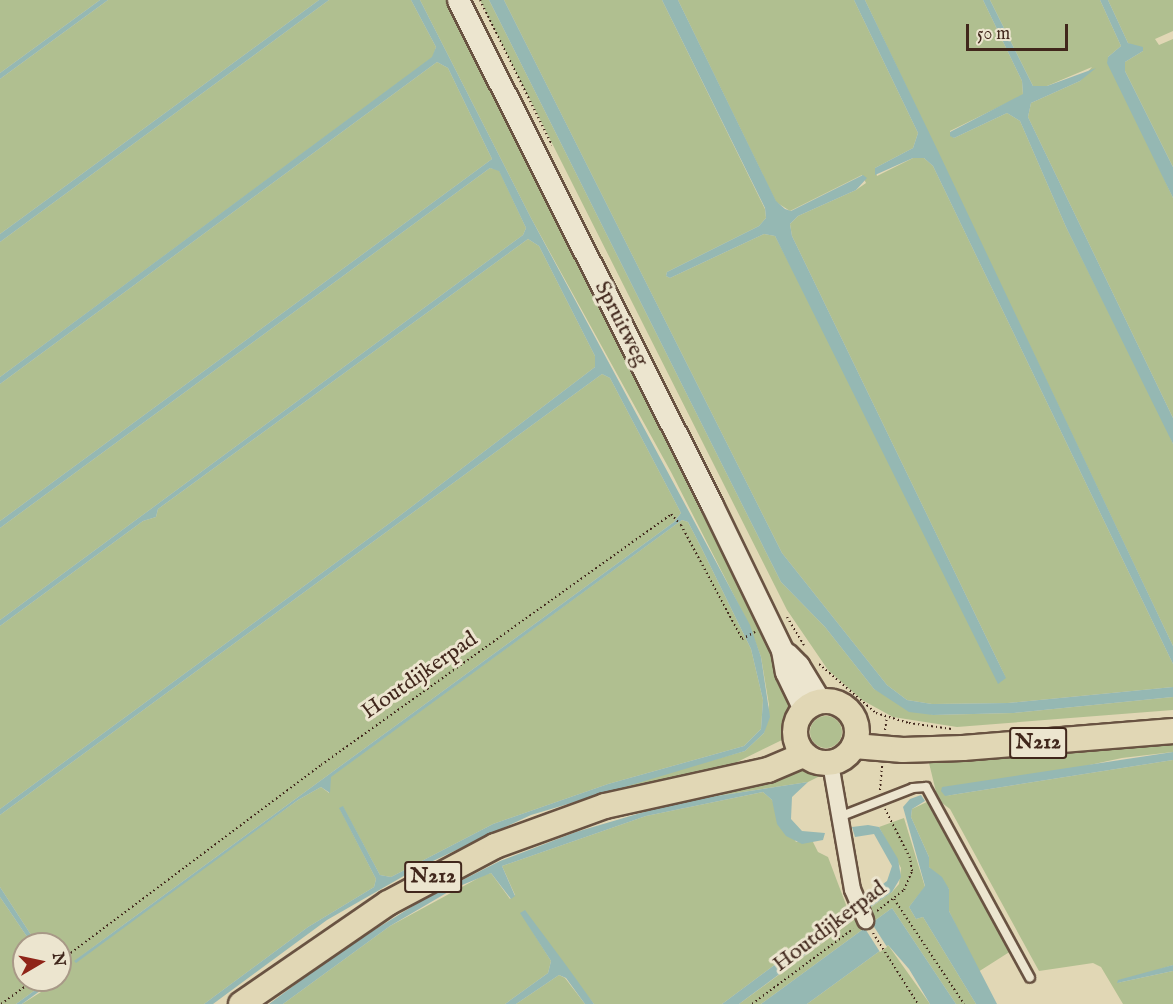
<!DOCTYPE html>
<html>
<head>
<meta charset="utf-8">
<style>
	body { margin:0 }
	#map { position:relative; width:1173px; height:1004px; overflow:hidden; background:#e1d7b5; font-family:"IM FELL English",serif }
	div>[style] { position:absolute }
	[style*='--x'] { left:calc(var(--x)*1px); top:calc(var(--y)*1px); width:calc(var(--w)*1px); rotate:calc(var(--a)*1deg) }
	.green>* { inset:0; background:#b0bf90 }
	.round { border-radius:50% }
	.water>* { inset:0; background:#95b8b3 }
	.pier>* { inset:0; background:#e1d7b5 }
	.path>* { height:2px; margin-top:-1px; transform-origin:0; background:repeating-linear-gradient(90deg,#41271c 0 1.5px,transparent 0 4.5px) }
	.roads { filter:drop-shadow(2px 0 #695342) drop-shadow(-2px 0 #695342) drop-shadow(0 2px #695342) drop-shadow(0 -2px #695342) }
	.lane>* { height:8px; margin:-4px; padding:0 4px; transform-origin:4px; border-radius:4px; background:#ece5cf }
	.street>* { height:15px; margin:-7.5px; padding:0 7.5px; transform-origin:7.5px; border-radius:7.5px; background:#ece5cf }
	.secondary>* { height:21px; margin:-10.5px; padding:0 10.5px; transform-origin:10.5px; border-radius:10.5px; background:#ece5cf }
	.primary>* { height:24px; margin:-12px; padding:0 12px; transform-origin:12px; border-radius:12px; background:#e1d7b5 }
	.primary>.ring { margin:-12px; padding:0; box-sizing:content-box; background:none; border:24px solid #e1d7b5; border-radius:50% }
	span { translate:-50% -50%; white-space:nowrap; text-align:center; line-height:1.15; -webkit-text-stroke:6px #ece5cf; paint-order:stroke }
	.shield-label span { padding:2px 4px; background:#ece5cf; border:2px solid; border-radius:4px; -webkit-text-stroke-width:0 }
	.shield-label { font-size:21px; color:#41271c; font-weight:700 }
	.street-label { font-size:22px; color:#41271c }
	.north { position:absolute; left:12px; top:932px; width:60px; height:60px; box-sizing:border-box; background:#ece5cf; border:2px solid #a89987; border-radius:50%; rotate:81deg; font-size:16px; font-weight:700; line-height:24px; text-align:center; color:#41271c }
	.north::after { content:''; display:block; margin:auto; width:21px; height:27px; background:#8f2418; clip-path:polygon(50% 0,100% 100%,50% 72%,0 100%) }
	.scale { position:absolute; left:966px; top:24px; width:102px; height:27px; box-sizing:border-box; border:3px solid #41271c; border-top:0; padding-left:8px; font-size:18px; line-height:21px; white-space:nowrap; color:#41271c; -webkit-text-stroke:4px #ece5cf; paint-order:stroke }
</style>
</head>
<body>
<div id="map">
	<div class="green">
		<div style="clip-path:polygon(0 0,100px 0,0 73px)"></div>
		<div style="clip-path:polygon(108px 0,319px 0,0 234px,0 79px)"></div>
		<div style="clip-path:polygon(329px 0,411px 0,436px 47px,433px 57px,0 377px,0 242px)"></div>
		<div style="clip-path:polygon(420px 0,450px 0,556px 218px,575px 244px,795px 703px,782px 740px,725px 768px,598px 792px,745px 751px,764px 733px,769px 705px,761px 657px,749px 625px,671px 472px,531px 218px)"></div>
		<div style="clip-path:polygon(480px 0,489px 0,781px 582px,825px 627px,874px 689px,933px 715px,1014px 713px,1173px 697px,1173px 710px,957px 727px,893px 717px,862px 700px,828px 670px,787px 610px)"></div>
		<div style="clip-path:polygon(504px 0,662px 0,765px 209px,766px 218px,759px 226px,667px 272px,666px 276px,670px 278px,764px 234px,775px 236px,1006px 678px,792px 236px,790px 224px,798px 216px,856px 190px,866px 183px,862px 175px,790px 211px,776px 202px,678px 0,854px 0,918px 133px,913px 148px,875px 168px,877px 176px,913px 158px,924px 158px,933px 166px,1173px 664px,1173px 687px,1008px 703px,932px 704px,907px 700px,887px 685px,782px 553px)"></div>
		<div style="clip-path:polygon(865px 0,983px 0,1022px 81px,1023px 95px,950px 131px,950px 135px,954px 138px,1007px 113px,1020px 121px,1066px 227px,1164px 422px,1173px 444px,1173px 646px)"></div>
		<div style="clip-path:polygon(990px 0,1100px 0,1121px 46px,1108px 57px,1173px 198px,1173px 418px,1028px 117px,1031px 103px,1080px 81px,1092px 67px,1047px 86px,1033px 86px)"></div>
		<div style="clip-path:polygon(1108px 0,1173px 0,1173px 31px,1155px 39px,1159px 45px,1173px 39px,1173px 167px,1125px 71px,1125px 62px,1143px 51px,1128px 43px)"></div>
		<div style="clip-path:polygon(437px 62px,448px 68px,492px 159px,0 521px,0 384px)"></div>
		<div style="clip-path:polygon(490px 168px,499px 170px,526px 228px,523px 235px,0 620px,0 528px)"></div>
		<div style="clip-path:polygon(528px 239px,539px 246px,595px 356px,595px 367px,398px 517px,0 809px,0 626px,143px 521px,156px 517px,158px 509px)"></div>
		<div style="clip-path:polygon(602px 374px,610px 378px,681px 513px,674px 522px,74px 961px,298px 800px,321px 787px,329px 793px,330px 777px,682px 520px,688px 522px,701px 547px,751px 649px,763px 700px,761px 729px,744px 746px,608px 784px,493px 824px,391px 877px,380px 875px,343px 807px,340px 809px,376px 879px,374px 887px,308px 927px,204px 1004px,22px 1004px,60px 980px,60px 944px,37px 944px,0 887px,0 815px)"></div>
		<div class="round" style="left:810px;top:716px;width:32px;height:32px"></div>
		<div style="clip-path:polygon(1173px 738px,1173px 752px,1122px 758px,945px 796px,1173px 760px,1173px 965px,1117px 983px,1173px 971px,1173px 1004px,1123px 1004px,1101px 967px,1093px 963px,1039px 971px,950px 809px,938px 800px,929px 763px)"></div>
		<div style="clip-path:polygon(806px 765px,820px 776px,808px 782px,678px 802px)"></div>
		<div style="clip-path:polygon(763px 792px,772px 800px,796px 842px,813px 842px,818px 852px,828px 857px,848px 910px,722px 1004px,594px 1004px,521px 913px,551px 961px,548px 973px,505px 1004px,283px 1004px,390px 926px,484px 875px,491px 873px,510px 899px,515px 895px,502px 866px,646px 816px)"></div>
		<div style="clip-path:polygon(931px 800px,1011px 951px,978px 972px,949px 911px,949px 889px,929px 867px,929px 857px,911px 817px,912px 809px)"></div>
		<div style="clip-path:polygon(904px 818px,925px 887px,909px 907px,916px 919px,923px 917px,976px 1004px,956px 1004px,892px 908px,761px 1004px,739px 1004px,892px 892px,899px 884px,901px 868px,879px 827px)"></div>
		<div style="clip-path:polygon(0 897px,32px 944px,24px 944px,24px 980px,49px 980px,16px 1004px,0 1004px)"></div>
		<div style="clip-path:polygon(888px 945px,930px 1004px,807px 1004px)"></div>
		<div style="clip-path:polygon(559px 975px,565px 978px,585px 1004px,516px 1004px)"></div>
	</div>
	<div class="water">
		<div style="clip-path:polygon(100px 0,108px 0,0 79px,0 73px)"></div>
		<div style="clip-path:polygon(319px 0,329px 0,0 242px,0 234px)"></div>
		<div style="clip-path:polygon(411px 0,420px 0,531px 218px,750px 625px,761px 657px,770px 717px,764px 733px,745px 751px,531px 815px,416px 869px,327px 920px,213px 1004px,204px 1004px,308px 927px,374px 887px,376px 879px,339px 808px,343px 806px,380px 875px,391px 877px,493px 824px,608px 784px,744px 746px,761px 729px,763px 700px,751px 649px,701px 547px,688px 522px,682px 520px,331px 777px,330px 793px,321px 787px,298px 800px,76px 963px,74px 961px,674px 522px,681px 513px,610px 378px,602px 374px,0 815px,0 809px,398px 517px,595px 367px,595px 356px,539px 246px,528px 239px,158px 509px,156px 517px,143px 521px,0 626px,0 620px,523px 235px,526px 228px,499px 171px,490px 168px,0 528px,0 521px,492px 159px,448px 68px,437px 62px,0 384px,0 377px,432px 57px,436px 47px)"></div>
		<div style="clip-path:polygon(489px 0,504px 0,782px 553px,887px 685px,907px 700px,932px 704px,1008px 703px,1173px 687px,1173px 697px,1014px 713px,933px 715px,909px 712px,874px 689px,825px 627px,781px 582px)"></div>
		<div style="clip-path:polygon(662px 0,678px 0,776px 201px,785px 209px,791px 211px,863px 175px,867px 178px,856px 190px,798px 216px,790px 224px,792px 236px,1006px 678px,998px 684px,775px 236px,764px 234px,670px 278px,666px 276px,667px 272px,759px 226px,766px 218px,765px 208px)"></div>
		<div style="clip-path:polygon(854px 0,865px 0,938px 151px,1173px 646px,1173px 664px,933px 166px,924px 158px,913px 158px,875px 175px,875px 168px,913px 148px,918px 133px)"></div>
		<div style="clip-path:polygon(983px 0,990px 0,1033px 86px,1047px 86px,1096px 68px,1080px 81px,1031px 103px,1028px 117px,1173px 418px,1173px 444px,1066px 227px,1020px 121px,1007px 113px,954px 138px,950px 136px,950px 132px,1023px 94px,1022px 81px)"></div>
		<div style="clip-path:polygon(1100px 0,1108px 0,1128px 43px,1143px 47px,1143px 51px,1125px 62px,1125px 71px,1173px 167px,1173px 198px,1107px 63px,1108px 57px,1121px 46px)"></div>
		<div style="clip-path:polygon(1173px 752px,1173px 760px,945px 796px,941px 791px,942px 787px)"></div>
		<div style="clip-path:polygon(808px 782px,792px 797px,791px 819px,802px 831px,825px 833px,823px 840px,802px 844px,786px 836px,777px 824px,772px 800px,763px 792px,646px 816px,502px 866px,515px 896px,511px 899px,491px 873px,455px 888px,390px 926px,283px 1004px,269px 1004px,339px 952px,421px 901px,500px 861px,576px 832px,678px 802px)"></div>
		<div style="clip-path:polygon(921px 795px,925px 801px,912px 809px,911px 817px,929px 857px,929px 867px,942px 877px,949px 889px,949px 911px,997px 1004px,976px 1004px,923px 917px,916px 919px,909px 907px,925px 886px,903px 807px,910px 799px)"></div>
		<div style="clip-path:polygon(868px 825px,879px 827px,898px 859px,901px 877px,892px 892px,871px 907px,864px 898px,887px 881px,892px 866px,874px 834px,855px 837px,852px 827px)"></div>
		<div style="clip-path:polygon(0 887px,37px 944px,32px 944px,0 897px)"></div>
		<div style="clip-path:polygon(892px 908px,956px 1004px,930px 1004px,909px 969px,888px 945px,807px 1004px,761px 1004px)"></div>
		<div style="clip-path:polygon(850px 909px,855px 918px,739px 1004px,722px 1004px)"></div>
		<div style="clip-path:polygon(525px 910px,566px 965px,594px 1004px,585px 1004px,566px 978px,559px 975px,516px 1004px,505px 1004px,548px 973px,551px 961px,520px 913px)"></div>
		<div style="clip-path:polygon(1173px 965px,1173px 971px,1117px 983px,1118px 980px)"></div>
		<div style="clip-path:polygon(49px 980px,55px 980px,22px 1004px,16px 1004px)"></div>
	</div>
	<div class="pier">
		<div style="clip-path:polygon(871px 922px,887px 947px,880px 952px,864px 927px)"></div>
	</div>
	<div class="path">
		<div style="--x:480;--y:0;--w:162;--a:63.6"></div>
		<div style="--x:787;--y:617;--w:33;--a:59"></div>
		<div style="--x:819;--y:664;--w:75;--a:40.7"></div>
		<div style="--x:876;--y:713;--w:34;--a:17"></div>
		<div style="--x:909;--y:723;--w:43;--a:7.9"></div>
		<div style="--x:885;--y:730;--w:12;--a:-81"></div>
		<div style="--x:880;--y:790;--w:25;--a:-85"></div>
		<div style="--x:894;--y:899;--w:126;--a:56.3"></div>
		<div style="--x:877;--y:911;--w:34;--a:-38"></div>
		<div style="--x:904;--y:890;--w:21;--a:-67"></div>
		<div style="--x:912;--y:871;--w:13;--a:-99"></div>
		<div style="--x:910;--y:858;--w:55;--a:-117"></div>
		<div style="--x:873;--y:933;--w:84;--a:57.6"></div>
		<div style="--x:60;--y:961;--w:326;--a:-36.9"></div>
		<div style="--x:321;--y:765;--w:431;--a:-35.6"></div>
		<div style="--x:671;--y:514;--w:15;--a:48"></div>
		<div style="--x:681;--y:525;--w:129;--a:61.8"></div>
		<div style="--x:742;--y:639;--w:15;--a:-28"></div>
		<div style="--x:1;--y:1004;--w:41;--a:-36"></div>
		<div style="--x:752;--y:1004;--w:126;--a:-36.6"></div>
	</div>
	<div class="roads">
		<div class="lane">
			<div style="--x:839;--y:817;--w:79;--a:-21.4"></div>
			<div style="--x:913;--y:788;--w:13;--a:-4"></div>
			<div style="--x:926;--y:787;--w:217;--a:61.4"></div>
		</div>
		<div class="street">
			<div style="--x:830;--y:763;--w:128;--a:80.1"></div>
			<div style="--x:852;--y:889;--w:34;--a:67"></div>
		</div>
		<div class="secondary">
			<div style="--x:458;--y:0;--w:565;--a:63.3"></div>
			<div style="--x:712;--y:505;--w:161;--a:64.2"></div>
			<div style="--x:782;--y:650;--w:22;--a:80"></div>
			<div style="--x:786;--y:672;--w:41;--a:64.1"></div>
			<div style="--x:787;--y:654;--w:16;--a:45"></div>
			<div style="--x:798;--y:665;--w:42;--a:58.6"></div>
		</div>
		<div class="primary">
			<div class="ring" style="left:795px;top:701px;width:38px;height:38px"></div>
			<div style="--x:854;--y:746;--w:49;--a:4.7"></div>
			<div style="--x:903;--y:750;--w:60;--a:-1.9"></div>
			<div style="--x:963;--y:748;--w:211;--a:-4.6"></div>
			<div style="--x:241;--y:1004;--w:178;--a:-34.5"></div>
			<div style="--x:388;--y:903;--w:121;--a:-28"></div>
			<div style="--x:495;--y:846;--w:117;--a:-20"></div>
			<div style="--x:605;--y:806;--w:167;--a:-12.5"></div>
			<div style="--x:768;--y:770;--w:39;--a:-23"></div>
		</div>
	</div>
	<div class="shield-label">
		<span style="left:1038px;top:743px">N212</span>
		<span style="left:433px;top:877px">N212</span>
	</div>
	<div class="street-label">
		<span style="left:621px;top:324px;rotate:63deg">Spruitweg</span>
		<span style="left:420px;top:676px;rotate:-35deg">Houtdijkerpad</span>
		<span style="left:830px;top:927px;rotate:-37deg">Houtdijkerpad</span>
	</div>
	<div class="north">N</div>
	<div class="scale">50 m</div>
</div>
</body>
</html>
